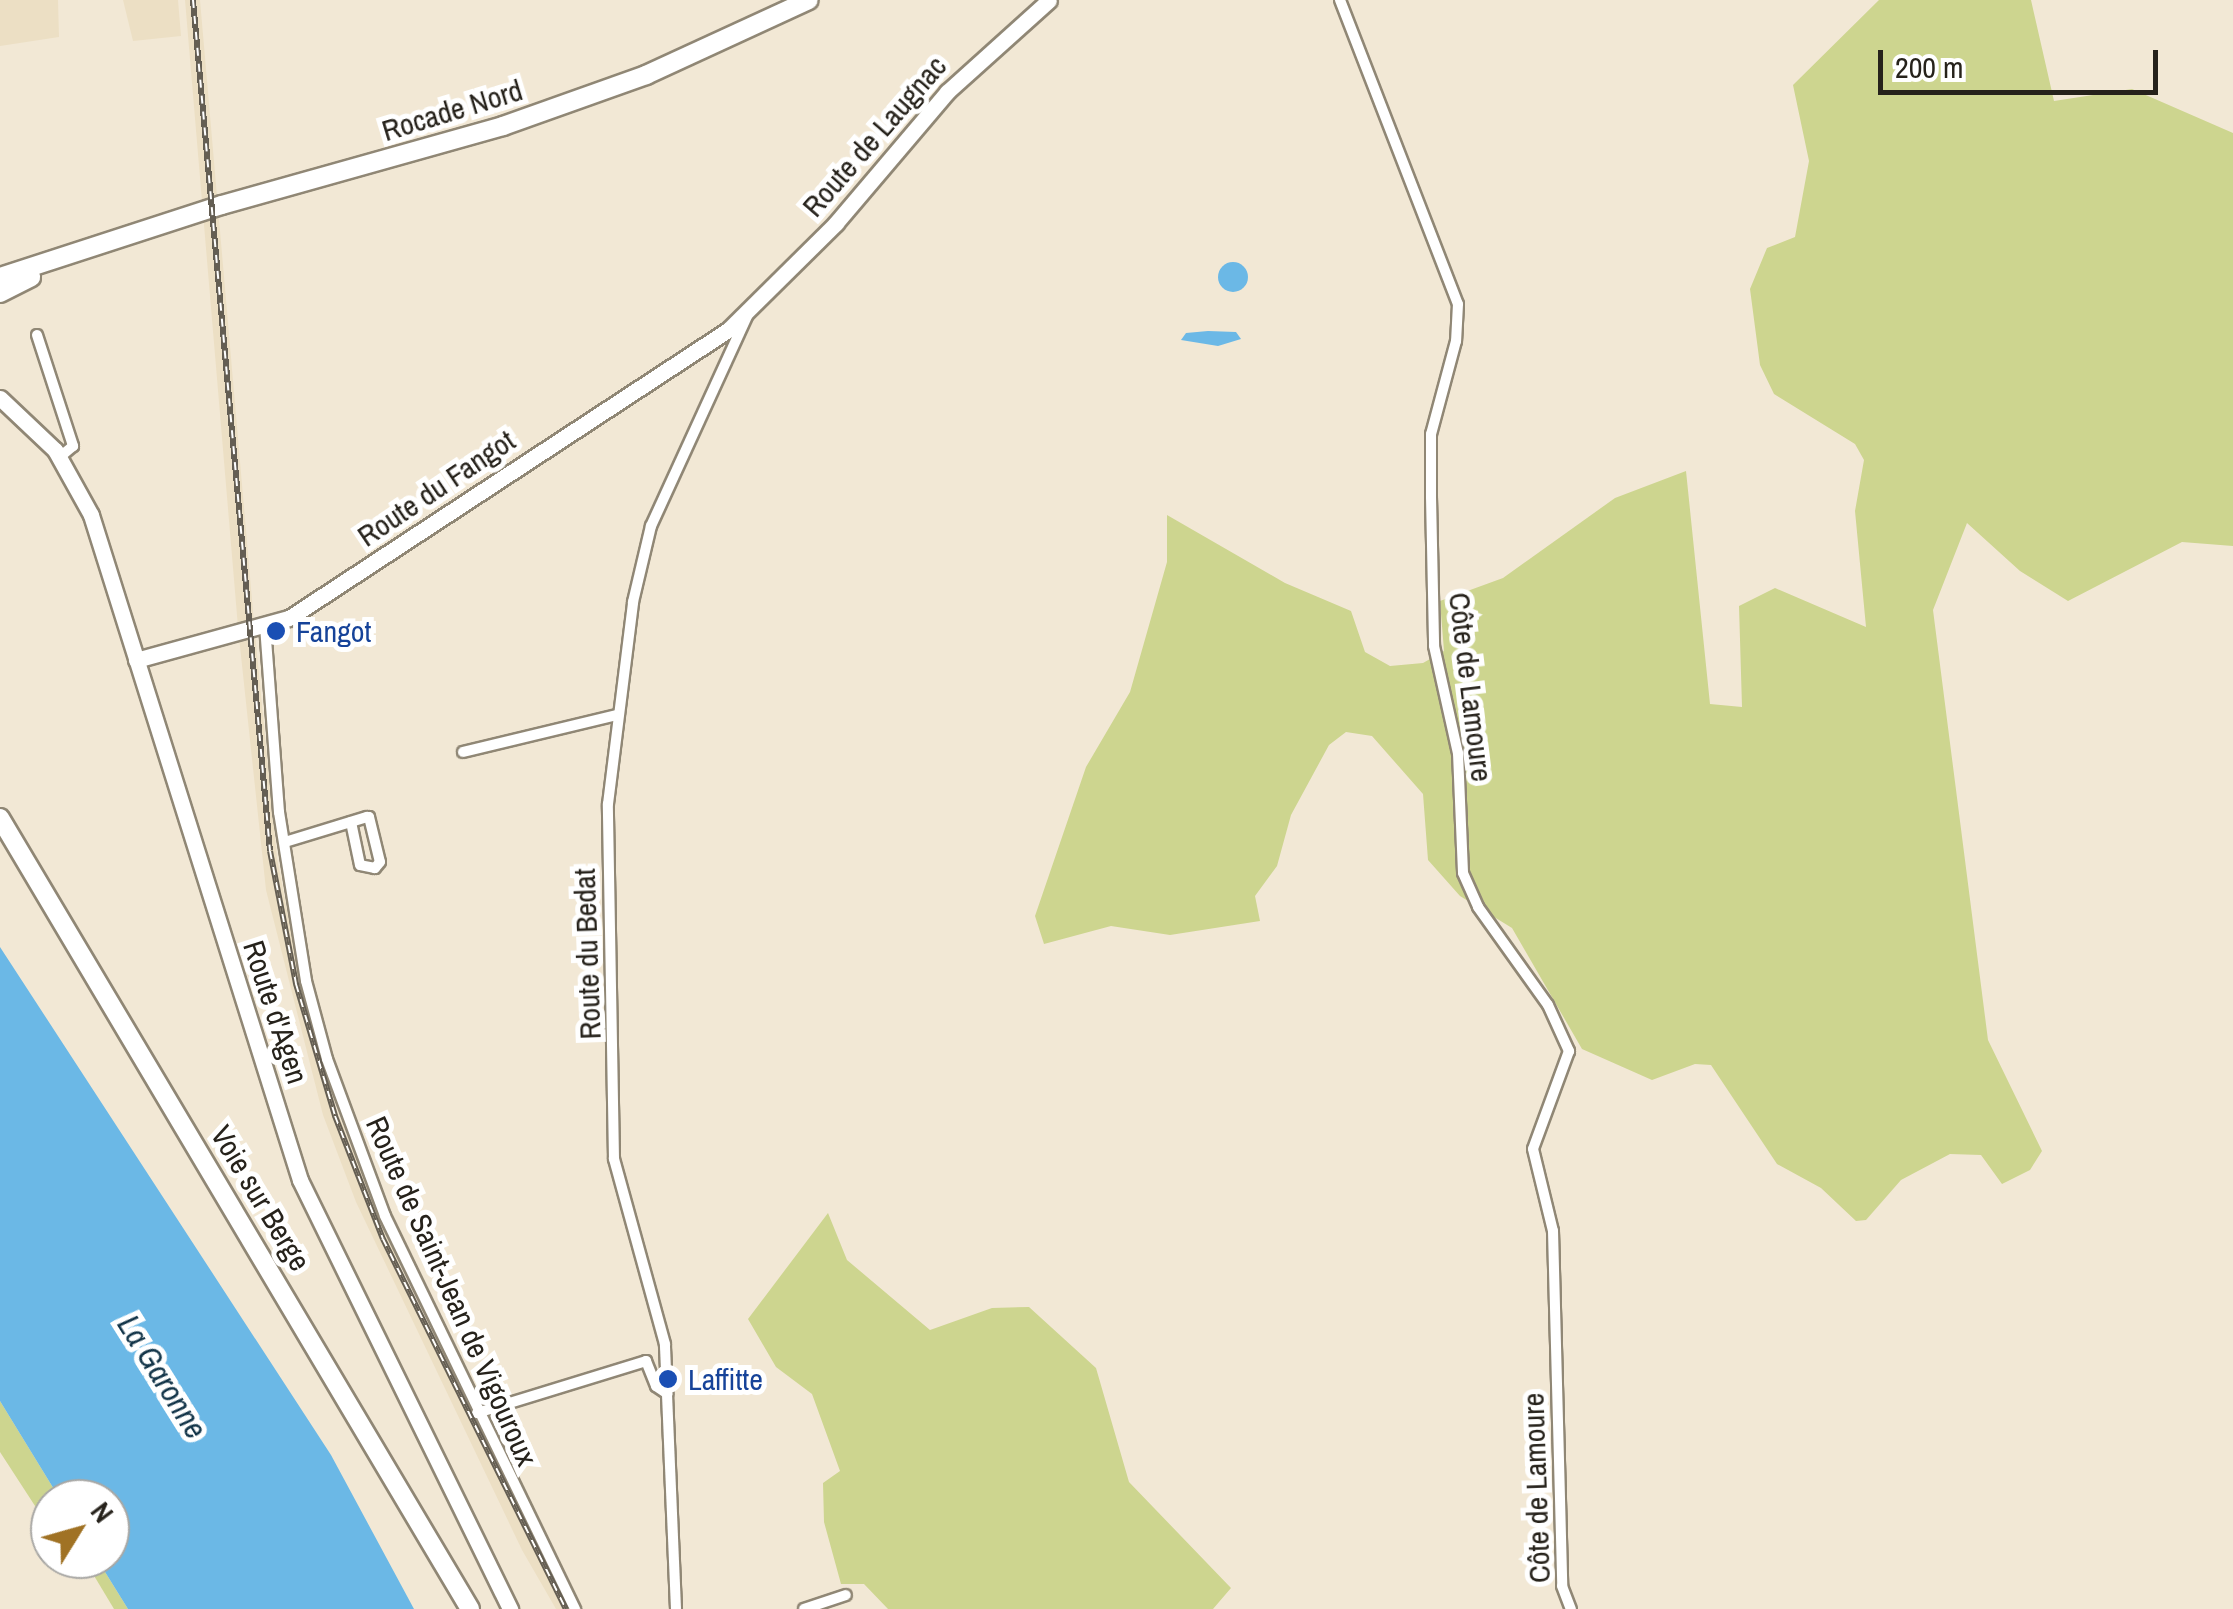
<!DOCTYPE html>
<html>
<head>
<meta charset="utf-8">
<style>
	body { margin:0 }
	#map { position:relative; width:2233px; height:1609px; overflow:hidden; background:#f2e8d5; font-family:"Archivo Narrow",sans-serif }
	div>[style] { position:absolute }
	[style*='--x'] { left:calc(var(--x)*1px); top:calc(var(--y)*1px); width:calc(var(--w)*1px); rotate:calc(var(--a)*1deg) }
	.built>* { inset:0; background:#ecdfc4 }
	.green>* { inset:0; background:#cdd58f }
	.water>* { inset:0; background:#6bb8e6 }
	.round { border-radius:50% }
	.roads { filter:drop-shadow(2px 0 #908775) drop-shadow(-2px 0 #908775) drop-shadow(0 2px #908775) drop-shadow(0 -2px #908775) }
	.street>* { height:10px; margin:-5px; padding:0 5px; transform-origin:5px; border-radius:5px; background:#fff }
	.secondary>* { height:15px; margin:-7.5px; padding:0 7.5px; transform-origin:7.5px; border-radius:7.5px; background:#fff }
	.primary>* { height:18px; margin:-9px; padding:0 9px; transform-origin:9px; border-radius:9px; background:#fff }
	.rail>* { height:6px; margin-top:-3px; transform-origin:0; background:repeating-linear-gradient(90deg,#fff 0 8px,#645e53 0 16px); box-sizing:border-box; border-block:2px solid #645e53 }
	.dots>* { width:28px; height:28px; translate:-50% -50%; box-sizing:border-box; border:5px solid #fff; border-radius:50% }
	span { translate:-50% -50%; white-space:nowrap; text-align:center; line-height:1.15; -webkit-text-stroke:10px #fff; paint-order:stroke }
	.street-label { font-size:30px; color:#26221b }
	.transit-label { font-size:30px; color:#164399 }
	.left { translate:0 -50%; text-align:left }
	.water-label { font-size:32px; color:#123448; font-style:italic }
	.north { position:absolute; left:30px; top:1479px; width:100px; height:100px; box-sizing:border-box; background:#fff; border:2px solid #a8a7a4; border-radius:50%; rotate:53deg; font-size:28px; font-weight:700; line-height:40px; text-align:center; color:#26221b }
	.north::after { content:''; display:block; margin:auto; width:35px; height:45px; background:#a07224; clip-path:polygon(50% 0,100% 100%,50% 72%,0 100%) }
	.scale { position:absolute; left:1878px; top:50px; width:280px; height:45px; box-sizing:border-box; border:5px solid #26221b; border-top:0; padding-left:12px; font-size:30px; line-height:35px; white-space:nowrap; color:#26221b; -webkit-text-stroke:8px #fff; paint-order:stroke }
</style>
</head>
<body>
<div id="map">
	<div class="built">
		<div style="clip-path:polygon(0 0,58px 0,59px 37px,0 46px)"></div>
		<div style="clip-path:polygon(123px 0,178px 0,181px 36px,133px 41px)"></div>
		<div style="clip-path:polygon(185px 0,200px 0,254px 623px,238px 627px)"></div>
		<div style="clip-path:polygon(255px 633px,277px 858px,305px 1004px,337px 1111px,406px 1280px,572px 1609px,556px 1609px,522px 1550px,356px 1202px,323px 1115px,266px 890px,239px 637px)"></div>
	</div>
	<div class="green">
		<div style="clip-path:polygon(1879px 0,2031px 0,2054px 101px,2132px 89px,2233px 133px,2233px 546px,2182px 542px,2068px 601px,2020px 571px,1967px 523px,1933px 610px,1988px 1040px,2042px 1151px,2030px 1170px,2002px 1184px,1981px 1155px,1950px 1154px,1901px 1180px,1866px 1220px,1856px 1221px,1821px 1188px,1777px 1164px,1711px 1065px,1695px 1064px,1652px 1080px,1582px 1049px,1512px 928px,1460px 896px,1428px 860px,1423px 794px,1372px 736px,1346px 732px,1329px 745px,1291px 815px,1277px 866px,1255px 896px,1260px 921px,1170px 935px,1111px 926px,1044px 944px,1035px 916px,1086px 767px,1130px 692px,1167px 562px,1167px 515px,1285px 583px,1351px 611px,1365px 652px,1390px 666px,1423px 663px,1444px 651px,1440px 601px,1503px 578px,1615px 498px,1686px 471px,1710px 704px,1742px 707px,1739px 606px,1775px 588px,1866px 627px,1855px 511px,1864px 460px,1855px 444px,1774px 394px,1760px 365px,1750px 289px,1767px 248px,1795px 237px,1809px 161px,1793px 85px)"></div>
		<div style="clip-path:polygon(828px 1213px,847px 1260px,930px 1330px,992px 1308px,1029px 1307px,1096px 1368px,1129px 1482px,1231px 1588px,1213px 1609px,888px 1609px,864px 1584px,841px 1584px,824px 1522px,823px 1483px,840px 1471px,812px 1394px,776px 1367px,748px 1319px)"></div>
		<div style="clip-path:polygon(0 1401px,60px 1499px,50px 1499px,50px 1529px,0 1452px)"></div>
		<div style="clip-path:polygon(84px 1559px,97px 1559px,128px 1609px,114px 1609px)"></div>
	</div>
	<div class="water">
		<div class="round" style="left:1218px;top:262px;width:30px;height:30px"></div>
		<div style="clip-path:polygon(1208px 331px,1236px 332px,1241px 339px,1218px 346px,1181px 340px,1186px 333px)"></div>
		<div style="clip-path:polygon(0 947px,331px 1455px,414px 1609px,128px 1609px,97px 1559px,110px 1559px,110px 1499px,60px 1499px,0 1401px)"></div>
	</div>
	<div class="roads">
		<div class="street">
			<div style="--x:1340;--y:0;--w:326;--a:68.8"></div>
			<div style="--x:1458;--y:304;--w:37;--a:93"></div>
			<div style="--x:1456;--y:341;--w:96;--a:105"></div>
			<div style="--x:1431;--y:434;--w:63;--a:90"></div>
			<div style="--x:1431;--y:497;--w:149;--a:88.8"></div>
			<div style="--x:1434;--y:646;--w:110;--a:77.4"></div>
			<div style="--x:1458;--y:753;--w:120;--a:87.6"></div>
			<div style="--x:1463;--y:873;--w:37;--a:66"></div>
			<div style="--x:1478;--y:907;--w:120;--a:54.5"></div>
			<div style="--x:1548;--y:1005;--w:51;--a:65.5"></div>
			<div style="--x:1569;--y:1051;--w:104;--a:110.2"></div>
			<div style="--x:1533;--y:1149;--w:84;--a:76.3"></div>
			<div style="--x:1553;--y:1231;--w:355;--a:88.5"></div>
			<div style="--x:1562;--y:1586;--w:25;--a:69"></div>
			<div style="--x:37;--y:335;--w:117;--a:72"></div>
			<div style="--x:73;--y:446;--w:17;--a:140"></div>
			<div style="--x:265;--y:626;--w:187;--a:85.7"></div>
			<div style="--x:279;--y:812;--w:171;--a:80.9"></div>
			<div style="--x:306;--y:981;--w:81;--a:74.9"></div>
			<div style="--x:327;--y:1059;--w:167;--a:69.7"></div>
			<div style="--x:385;--y:1216;--w:437;--a:64.2"></div>
			<div style="--x:463;--y:752;--w:158;--a:-13.5"></div>
			<div style="--x:285;--y:842;--w:86;--a:-17"></div>
			<div style="--x:367;--y:817;--w:2;--a:0"></div>
			<div style="--x:369;--y:817;--w:46;--a:76.3"></div>
			<div style="--x:380;--y:862;--w:8;--a:130"></div>
			<div style="--x:375;--y:868;--w:15;--a:-169"></div>
			<div style="--x:360;--y:865;--w:44;--a:-101.8"></div>
			<div style="--x:477;--y:1413;--w:177;--a:-17.1"></div>
			<div style="--x:646;--y:1361;--w:27;--a:68"></div>
			<div style="--x:656;--y:1386;--w:14;--a:34"></div>
			<div style="--x:676;--y:1609;--w:265;--a:-92.4"></div>
			<div style="--x:665;--y:1344;--w:192;--a:-105.4"></div>
			<div style="--x:614;--y:1159;--w:355;--a:-91"></div>
			<div style="--x:608;--y:804;--w:204;--a:-82.9"></div>
			<div style="--x:633;--y:602;--w:78;--a:-76.7"></div>
			<div style="--x:651;--y:526;--w:231;--a:-65.4"></div>
			<div style="--x:804;--y:1609;--w:44;--a:-18.4"></div>
		</div>
		<div class="secondary">
			<div style="--x:0;--y:398;--w:76;--a:43.4"></div>
			<div style="--x:55;--y:450;--w:74;--a:61"></div>
			<div style="--x:91;--y:515;--w:697;--a:72.55"></div>
			<div style="--x:300;--y:1180;--w:478;--a:63.9"></div>
			<div style="--x:136;--y:660;--w:159;--a:-15.4"></div>
			<div style="--x:289;--y:618;--w:525;--a:-33.27"></div>
			<div style="--x:728;--y:330;--w:152;--a:-44.7"></div>
			<div style="--x:836;--y:223;--w:172;--a:-49.7"></div>
			<div style="--x:947;--y:92;--w:137;--a:-42"></div>
		</div>
		<div class="primary">
			<div style="--x:0;--y:277;--w:233;--a:-18"></div>
			<div style="--x:222;--y:205;--w:292;--a:-15.7"></div>
			<div style="--x:503;--y:126;--w:152;--a:-19.6"></div>
			<div style="--x:646;--y:75;--w:179;--a:-24.7"></div>
			<div style="--x:0;--y:293;--w:35;--a:-27"></div>
			<div style="--x:0;--y:818;--w:920;--a:59.28"></div>
		</div>
	</div>
	<div class="rail">
		<div style="--x:193;--y:0;--w:854;--a:84.83"></div>
		<div style="--x:270;--y:851;--w:136;--a:78.9"></div>
		<div style="--x:296;--y:984;--w:138;--a:73.5"></div>
		<div style="--x:335;--y:1116;--w:132;--a:68.7"></div>
		<div style="--x:383;--y:1239;--w:413;--a:63.7"></div>
	</div>
	<div class="dots">
		<div style="left:276px;top:631px;background:#1a4fb4"></div>
		<div style="left:668px;top:1379px;background:#1a4fb4"></div>
	</div>
	<div class="street-label">
		<span style="left:452px;top:110px;rotate:-17deg">Rocade Nord</span>
		<span style="left:874px;top:136px;rotate:-49deg">Route de Laugnac</span>
		<span style="left:436px;top:488px;rotate:-34deg">Route du Fangot</span>
		<span style="left:1471px;top:687px;rotate:83deg">Côte de Lamoure</span>
		<span style="left:587px;top:954px;rotate:-92deg">Route du Bedat</span>
		<span style="left:276px;top:1012px;rotate:72deg">Route d'Agen</span>
		<span style="left:261px;top:1198px;rotate:59deg">Voie sur Berge</span>
		<span style="left:452px;top:1291px;rotate:66deg">Route de Saint-Jean de Vigouroux</span>
		<span style="left:1536px;top:1488px;rotate:-92deg">Côte de Lamoure</span>
	</div>
	<div class="transit-label">
		<span class="left" style="left:296px;top:631px">Fangot</span>
		<span class="left" style="left:688px;top:1379px">Laffitte</span>
	</div>
	<div class="water-label">
		<span style="left:162px;top:1377px;rotate:58deg">La Garonne</span>
	</div>
	<div class="north">N</div>
	<div class="scale">200 m</div>
</div>
</body>
</html>
